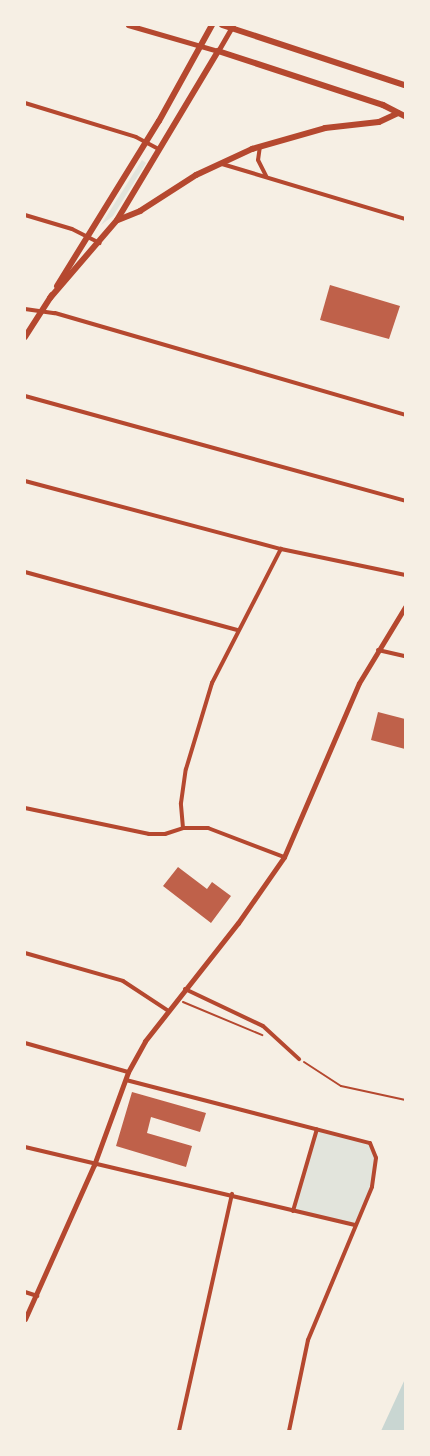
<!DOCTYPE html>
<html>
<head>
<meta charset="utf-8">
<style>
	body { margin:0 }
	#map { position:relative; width:430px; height:1456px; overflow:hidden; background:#f6efe4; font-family:"PT Sans Narrow",sans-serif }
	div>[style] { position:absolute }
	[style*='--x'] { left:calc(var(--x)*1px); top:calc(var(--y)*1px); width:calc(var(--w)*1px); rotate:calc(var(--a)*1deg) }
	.green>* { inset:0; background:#e2e4dc }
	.water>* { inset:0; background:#c9d6d2 }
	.building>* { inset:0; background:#bf614a }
	.path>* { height:2px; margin:-1px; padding:0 1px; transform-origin:1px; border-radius:1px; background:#b5482f }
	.minor>* { height:4px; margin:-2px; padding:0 2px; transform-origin:2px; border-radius:2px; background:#b5482f }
	.tertiary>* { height:5px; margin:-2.5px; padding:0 2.5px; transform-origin:2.5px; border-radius:2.5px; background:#b5482f }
	.primary>* { height:6px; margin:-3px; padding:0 3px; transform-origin:3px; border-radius:3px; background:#b5482f }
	span { translate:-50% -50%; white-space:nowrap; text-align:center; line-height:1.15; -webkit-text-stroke:5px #f6efe4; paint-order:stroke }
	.frame { position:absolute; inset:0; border:26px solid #f6efe4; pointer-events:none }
</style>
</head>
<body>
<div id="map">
	<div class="green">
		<div style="clip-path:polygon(142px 160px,146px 163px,113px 216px,101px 225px)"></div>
		<div style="clip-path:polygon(317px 1129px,370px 1143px,376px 1158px,372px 1187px,355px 1225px,293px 1211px)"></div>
	</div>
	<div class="water">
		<div style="clip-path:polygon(405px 1379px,405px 1431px,381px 1431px)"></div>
	</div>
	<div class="building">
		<div style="clip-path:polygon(330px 285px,400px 306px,389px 339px,320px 320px)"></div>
		<div style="clip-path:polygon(378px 712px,405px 719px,405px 749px,371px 740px)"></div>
		<div style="clip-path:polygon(178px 867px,207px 889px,212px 882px,231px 896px,211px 923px,163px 886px)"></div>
		<div style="clip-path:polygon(132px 1092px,206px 1113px,200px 1132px,151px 1117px,147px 1133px,192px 1146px,186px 1167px,116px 1146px)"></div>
	</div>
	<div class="path">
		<div style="--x:183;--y:1002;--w:86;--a:22.7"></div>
		<div style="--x:304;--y:1062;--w:44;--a:33"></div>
		<div style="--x:341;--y:1086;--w:66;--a:12.3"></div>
	</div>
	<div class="minor">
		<div style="--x:25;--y:103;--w:116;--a:17"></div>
		<div style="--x:136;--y:137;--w:26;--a:28"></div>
		<div style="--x:260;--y:146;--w:14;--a:98"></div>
		<div style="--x:258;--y:160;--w:18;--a:63"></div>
		<div style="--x:222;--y:164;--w:191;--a:16.7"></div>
		<div style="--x:25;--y:215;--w:49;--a:16.6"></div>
		<div style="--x:72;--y:229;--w:31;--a:27"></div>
		<div style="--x:25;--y:309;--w:30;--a:8"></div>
		<div style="--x:55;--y:313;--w:365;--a:16.2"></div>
		<div style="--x:25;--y:396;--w:394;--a:15.4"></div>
		<div style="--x:25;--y:481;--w:265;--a:14.9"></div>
		<div style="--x:281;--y:549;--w:127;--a:11.8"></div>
		<div style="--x:25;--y:572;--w:220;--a:15.3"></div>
		<div style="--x:378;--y:650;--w:28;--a:13"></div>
		<div style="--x:25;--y:808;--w:127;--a:11.8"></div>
		<div style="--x:149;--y:834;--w:16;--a:0"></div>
		<div style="--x:165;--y:834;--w:19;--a:-18"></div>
		<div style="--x:183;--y:828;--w:25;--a:0"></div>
		<div style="--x:208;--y:828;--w:81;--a:20.9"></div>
		<div style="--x:183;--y:828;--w:25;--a:-95"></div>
		<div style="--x:181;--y:803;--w:34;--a:-82"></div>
		<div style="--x:186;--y:769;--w:90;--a:-73.2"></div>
		<div style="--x:212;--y:683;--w:151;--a:-62.8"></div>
		<div style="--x:25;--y:953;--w:102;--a:15.9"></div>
		<div style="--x:123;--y:981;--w:53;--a:33.4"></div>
		<div style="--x:185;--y:989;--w:86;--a:25.4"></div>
		<div style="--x:263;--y:1026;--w:49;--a:42.5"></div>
		<div style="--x:25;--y:1043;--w:107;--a:15.7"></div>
		<div style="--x:126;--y:1080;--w:252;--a:14.5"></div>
		<div style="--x:370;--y:1143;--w:16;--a:68"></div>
		<div style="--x:376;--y:1158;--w:29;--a:98"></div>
		<div style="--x:372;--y:1187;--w:166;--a:112.7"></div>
		<div style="--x:308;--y:1340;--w:93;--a:101.8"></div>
		<div style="--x:25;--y:1147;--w:339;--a:13.3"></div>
		<div style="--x:293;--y:1211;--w:85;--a:-73.7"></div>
		<div style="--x:25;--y:1292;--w:13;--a:18"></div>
		<div style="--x:179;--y:1431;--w:243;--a:-77.4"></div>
	</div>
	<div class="tertiary">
		<div style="--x:128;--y:25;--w:94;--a:16.1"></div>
		<div style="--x:218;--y:51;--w:30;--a:-60"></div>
		<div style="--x:25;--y:1319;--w:169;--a:-65.9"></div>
		<div style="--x:94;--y:1165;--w:99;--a:-69.9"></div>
		<div style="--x:128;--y:1072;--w:35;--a:-61"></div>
		<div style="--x:145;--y:1041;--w:150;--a:-51.8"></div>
		<div style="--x:238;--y:923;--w:80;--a:-55.1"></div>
		<div style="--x:284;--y:857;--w:189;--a:-66.7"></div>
		<div style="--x:359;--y:683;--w:89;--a:-58.8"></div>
	</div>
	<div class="primary">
		<div style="--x:222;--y:25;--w:193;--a:18.2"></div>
		<div style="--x:118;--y:220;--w:24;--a:-22"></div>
		<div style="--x:140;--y:211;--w:67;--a:-32.7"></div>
		<div style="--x:196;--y:175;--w:62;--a:-24.9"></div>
		<div style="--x:252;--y:149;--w:76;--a:-16"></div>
		<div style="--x:325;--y:128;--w:54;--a:-6.3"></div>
		<div style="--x:379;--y:122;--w:21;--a:-25"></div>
		<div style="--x:57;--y:286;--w:194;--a:-58.3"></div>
		<div style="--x:159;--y:121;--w:110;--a:-61.1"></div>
		<div style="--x:50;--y:298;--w:103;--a:-49.3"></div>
		<div style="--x:117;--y:220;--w:197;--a:-59.1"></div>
		<div style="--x:218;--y:51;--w:174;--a:18.1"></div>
		<div style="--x:383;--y:105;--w:25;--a:27"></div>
		<div style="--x:25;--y:337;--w:50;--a:-57.3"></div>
	</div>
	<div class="frame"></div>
</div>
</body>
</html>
